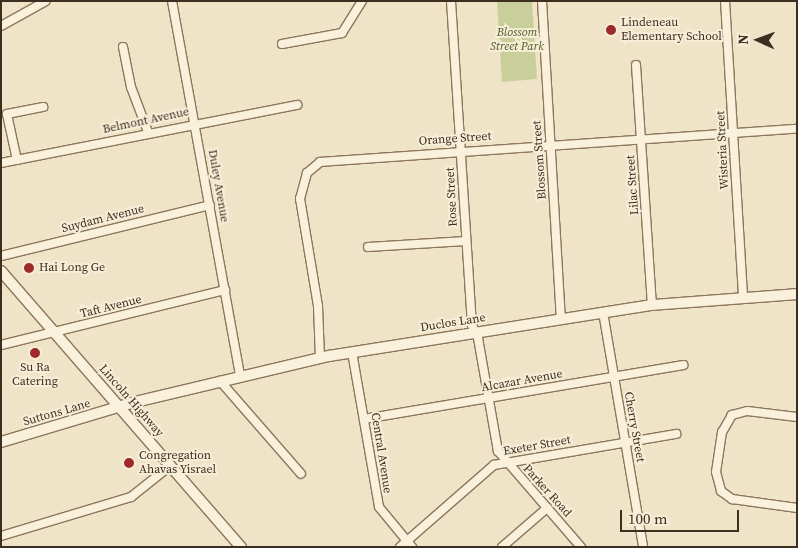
<!DOCTYPE html>
<html>
<head>
<meta charset="utf-8">
<style>
	body { margin:0 }
	#map { position:relative; width:798px; height:548px; overflow:hidden; background:#f0e4c8; font-family:"Source Serif 4",serif }
	div>[style] { position:absolute }
	[style*='--x'] { left:calc(var(--x)*1px); top:calc(var(--y)*1px); width:calc(var(--w)*1px); rotate:calc(var(--a)*1deg) }
	.green>* { inset:0; background:#c9cf9b }
	.roads { filter:drop-shadow(1px 0 #8d765c) drop-shadow(-1px 0 #8d765c) drop-shadow(0 1px #8d765c) drop-shadow(0 -1px #8d765c) }
	.street>* { height:8px; margin:-4px; padding:0 4px; transform-origin:4px; border-radius:4px; background:#faf1dc }
	.secondary>* { height:10px; margin:-5px; padding:0 5px; transform-origin:5px; border-radius:5px; background:#faf1dc }
	.dots>* { width:14px; height:14px; translate:-50% -50%; box-sizing:border-box; border:2px solid #f7eed8; border-radius:50% }
	span { translate:-50% -50%; white-space:nowrap; text-align:center; line-height:1.15; -webkit-text-stroke:4px #f7eed8; paint-order:stroke }
	.poi-label { font-size:12px; color:#3d2e20 }
	.left { translate:0 -50%; text-align:left }
	.park-label { font-size:12px; color:#4d5a26; font-style:italic }
	.street-label { font-size:12px; color:#3d2e20 }
	.frame { position:absolute; inset:0; border:2px solid #3d2e20; pointer-events:none }
	.north { position:absolute; left:733px; top:15px; width:50px; height:50px; -webkit-text-stroke:4px #f7eed8; paint-order:stroke; rotate:272deg; font-size:14px; font-weight:700; line-height:20px; text-align:center; color:#3d2e20 }
	.north::after { content:''; display:block; margin:auto; width:18px; height:22px; background:#3d2e20; clip-path:polygon(50% 0,100% 100%,50% 72%,0 100%) }
	.scale { position:absolute; left:620px; top:510px; width:119px; height:22px; box-sizing:border-box; border:2px solid #3d2e20; border-top:0; padding-left:6px; font-size:15px; line-height:18px; white-space:nowrap; color:#3d2e20; -webkit-text-stroke:4px #f7eed8; paint-order:stroke }
</style>
</head>
<body>
<div id="map">
	<div class="green">
		<div style="clip-path:polygon(497px 1px,532px 1px,537px 79px,502px 82px)"></div>
	</div>
	<div class="roads">
		<div class="street">
			<div style="--x:172;--y:1;--w:380;--a:79.7"></div>
			<div style="--x:451;--y:1;--w:325;--a:86.3"></div>
			<div style="--x:472;--y:325;--w:14;--a:65"></div>
			<div style="--x:478;--y:338;--w:115;--a:80"></div>
			<div style="--x:498;--y:451;--w:127;--a:49.2"></div>
			<div style="--x:542;--y:1;--w:318;--a:86.6"></div>
			<div style="--x:725;--y:1;--w:297;--a:86.5"></div>
			<div style="--x:1;--y:26;--w:51;--a:-29.1"></div>
			<div style="--x:282;--y:44;--w:61;--a:-10.4"></div>
			<div style="--x:342;--y:33;--w:38;--a:-58"></div>
			<div style="--x:123;--y:47;--w:41;--a:78.7"></div>
			<div style="--x:131;--y:87;--w:48;--a:69.3"></div>
			<div style="--x:636;--y:65;--w:241;--a:86.2"></div>
			<div style="--x:17;--y:160;--w:47;--a:-102.3"></div>
			<div style="--x:7;--y:114;--w:37;--a:-11"></div>
			<div style="--x:1;--y:163;--w:302;--a:-11.1"></div>
			<div style="--x:368;--y:247;--w:98;--a:-3.5"></div>
			<div style="--x:1;--y:256;--w:215;--a:-13.7"></div>
			<div style="--x:603;--y:312;--w:238;--a:80.3"></div>
			<div style="--x:1;--y:345;--w:231;--a:-13.8"></div>
			<div style="--x:352;--y:352;--w:157;--a:80.1"></div>
			<div style="--x:379;--y:507;--w:52;--a:50.5"></div>
			<div style="--x:320;--y:358;--w:52;--a:-92.2"></div>
			<div style="--x:318;--y:306;--w:109;--a:-99.5"></div>
			<div style="--x:300;--y:199;--w:27;--a:-75"></div>
			<div style="--x:307;--y:173;--w:17;--a:-40"></div>
			<div style="--x:320;--y:162;--w:478;--a:-4"></div>
			<div style="--x:220;--y:381;--w:123;--a:48.9"></div>
			<div style="--x:797;--y:417;--w:50;--a:-173.2"></div>
			<div style="--x:747;--y:411;--w:16;--a:165"></div>
			<div style="--x:732;--y:415;--w:20;--a:120"></div>
			<div style="--x:722;--y:432;--w:40;--a:98.5"></div>
			<div style="--x:716;--y:472;--w:20;--a:75"></div>
			<div style="--x:721;--y:491;--w:14;--a:36"></div>
			<div style="--x:732;--y:499;--w:66;--a:7.9"></div>
			<div style="--x:364;--y:419;--w:324;--a:-9.6"></div>
			<div style="--x:1;--y:536;--w:136;--a:-16.7"></div>
			<div style="--x:131;--y:497;--w:50;--a:-38.5"></div>
			<div style="--x:400;--y:547;--w:125;--a:-41.1"></div>
			<div style="--x:494;--y:465;--w:185;--a:-9.7"></div>
			<div style="--x:502;--y:547;--w:60;--a:-40.9"></div>
		</div>
		<div class="secondary">
			<div style="--x:1;--y:271;--w:366;--a:49"></div>
			<div style="--x:1;--y:442;--w:136;--a:-16.7"></div>
			<div style="--x:131;--y:403;--w:204;--a:-13.4"></div>
			<div style="--x:329;--y:356;--w:327;--a:-9"></div>
			<div style="--x:652;--y:305;--w:145;--a:-4.3"></div>
		</div>
	</div>
	<div class="dots">
		<div style="left:611px;top:30px;background:#9e2a2b"></div>
		<div style="left:29px;top:268px;background:#9e2a2b"></div>
		<div style="left:35px;top:353px;background:#9e2a2b"></div>
		<div style="left:129px;top:463px;background:#9e2a2b"></div>
	</div>
	<div class="poi-label">
		<span class="left" style="left:621px;top:30px">Lindeneau<br>Elementary School</span>
		<span class="left" style="left:39px;top:268px">Hai Long Ge</span>
		<span style="left:35px;top:375px">Su Ra<br>Catering</span>
		<span class="left" style="left:139px;top:463px">Congregation<br>Ahavas Yisrael</span>
	</div>
	<div class="park-label">
		<span style="left:517px;top:40px">Blossom<br>Street Park</span>
	</div>
	<div class="street-label">
		<span style="left:146px;top:121px;rotate:-12deg">Belmont Avenue</span>
		<span style="left:455px;top:139px;rotate:-4deg">Orange Street</span>
		<span style="left:723px;top:150px;rotate:-93deg">Wisteria Street</span>
		<span style="left:540px;top:160px;rotate:-94deg">Blossom Street</span>
		<span style="left:633px;top:185px;rotate:-94deg">Lilac Street</span>
		<span style="left:218px;top:186px;rotate:80deg">Duley Avenue</span>
		<span style="left:452px;top:197px;rotate:-93deg">Rose Street</span>
		<span style="left:103px;top:219px;rotate:-14deg">Suydam Avenue</span>
		<span style="left:111px;top:307px;rotate:-14deg">Taft Avenue</span>
		<span style="left:453px;top:323px;rotate:-9deg">Duclos Lane</span>
		<span style="left:522px;top:381px;rotate:-10deg">Alcazar Avenue</span>
		<span style="left:131px;top:401px;rotate:49deg">Lincoln Highway</span>
		<span style="left:57px;top:413px;rotate:-16deg">Suttons Lane</span>
		<span style="left:634px;top:427px;rotate:80deg">Cherry Street</span>
		<span style="left:537px;top:446px;rotate:-10deg">Exeter Street</span>
		<span style="left:381px;top:453px;rotate:81deg">Central Avenue</span>
		<span style="left:547px;top:491px;rotate:48deg">Parker Road</span>
	</div>
	<div class="frame"></div>
	<div class="north">N</div>
	<div class="scale">100 m</div>
</div>
</body>
</html>
